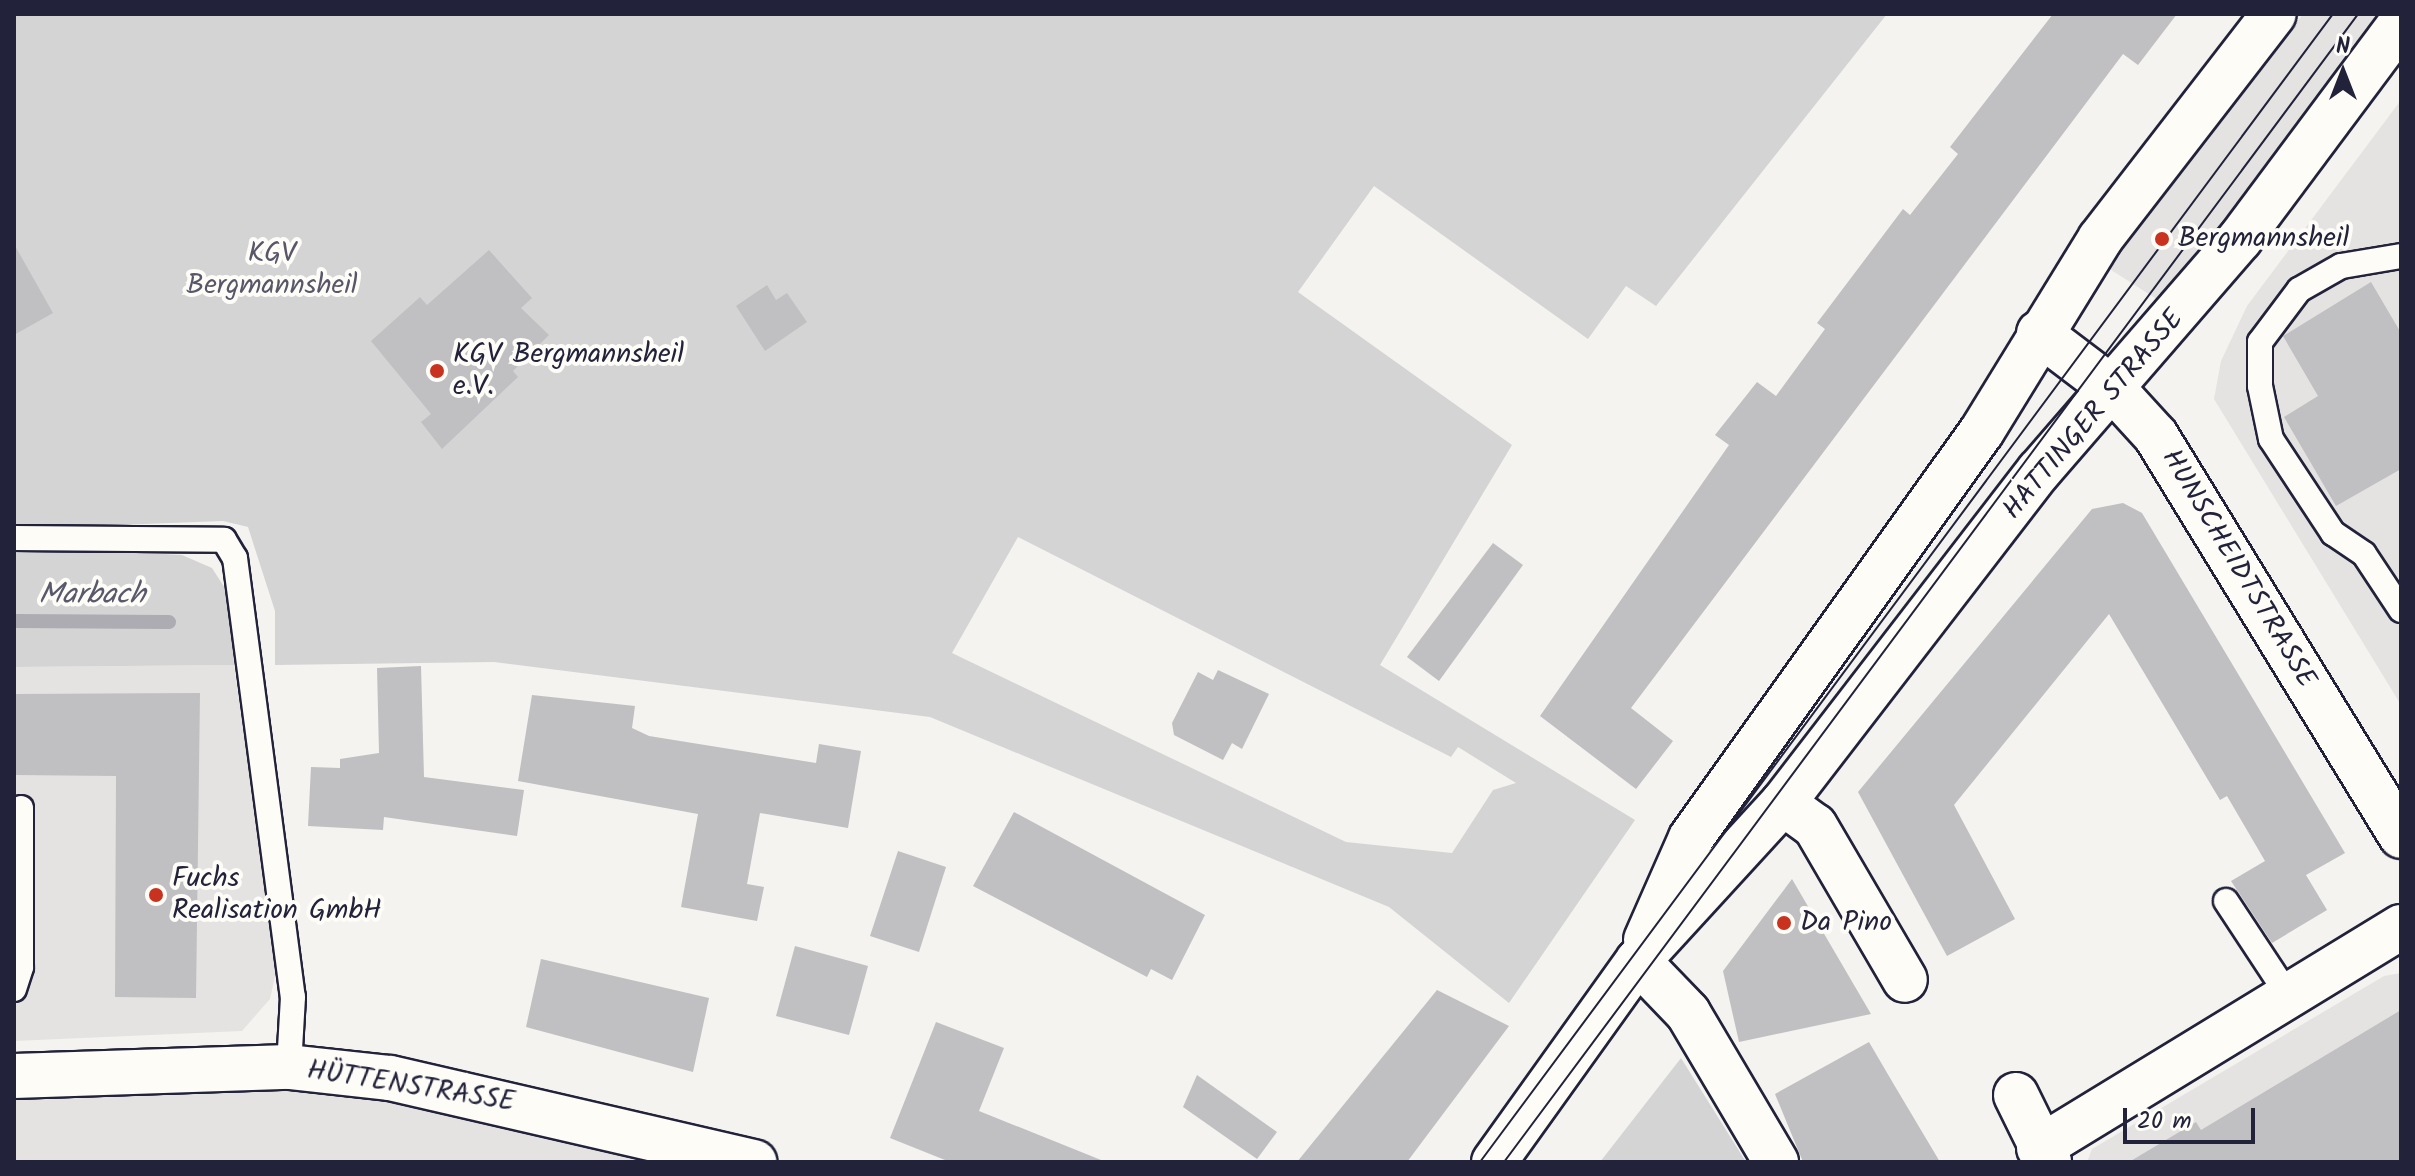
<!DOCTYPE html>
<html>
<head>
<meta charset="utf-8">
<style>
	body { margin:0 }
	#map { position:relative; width:2415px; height:1176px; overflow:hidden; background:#f4f3ef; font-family:Kalam,sans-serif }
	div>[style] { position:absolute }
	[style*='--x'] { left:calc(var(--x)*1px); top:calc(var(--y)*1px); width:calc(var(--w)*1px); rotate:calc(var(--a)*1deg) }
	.built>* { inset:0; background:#e4e3e2 }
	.green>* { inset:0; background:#d5d4d5 }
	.stream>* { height:14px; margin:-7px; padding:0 7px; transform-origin:7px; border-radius:7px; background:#acacb2 }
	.building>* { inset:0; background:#c0bfc2 }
	.roads { filter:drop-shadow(2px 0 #22223b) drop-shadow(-2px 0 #22223b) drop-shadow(0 2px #22223b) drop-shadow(0 -2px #22223b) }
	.lane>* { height:24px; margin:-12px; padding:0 12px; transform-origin:12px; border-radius:12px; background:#fdfcf7 }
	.street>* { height:44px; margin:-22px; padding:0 22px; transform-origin:22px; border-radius:22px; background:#fdfcf7 }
	.secondary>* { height:44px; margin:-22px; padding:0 22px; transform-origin:22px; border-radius:22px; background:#fdfcf7 }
	.tram>* { height:2px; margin:-1px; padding:0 1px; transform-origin:1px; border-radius:1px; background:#22223b }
	.dots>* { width:22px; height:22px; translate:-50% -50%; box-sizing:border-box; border:4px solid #fdfcf7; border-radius:50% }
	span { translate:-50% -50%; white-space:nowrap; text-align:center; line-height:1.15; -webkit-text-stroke:8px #fdfcf7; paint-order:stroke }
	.poi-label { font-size:28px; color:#22223b }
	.left { translate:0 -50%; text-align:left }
	.park-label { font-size:28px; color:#585769 }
	.street-label { font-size:28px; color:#22223b }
	.water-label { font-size:30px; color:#59596b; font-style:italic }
	.frame { position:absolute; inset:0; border:16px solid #22223b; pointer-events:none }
	.north { position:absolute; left:2303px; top:32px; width:80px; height:80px; -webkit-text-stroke:6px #fdfcf7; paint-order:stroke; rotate:0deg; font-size:22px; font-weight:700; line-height:32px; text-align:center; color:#22223b }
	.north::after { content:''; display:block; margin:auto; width:28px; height:36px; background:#22223b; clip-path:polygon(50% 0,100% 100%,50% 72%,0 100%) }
	.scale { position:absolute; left:2123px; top:1108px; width:132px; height:36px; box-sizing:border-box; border:4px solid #22223b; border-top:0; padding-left:10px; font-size:24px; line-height:28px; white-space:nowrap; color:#22223b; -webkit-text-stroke:6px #fdfcf7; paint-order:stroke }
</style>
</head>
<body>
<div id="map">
	<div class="built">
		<div style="clip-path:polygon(2303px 14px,2387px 14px,2166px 305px,2108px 268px)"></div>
		<div style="clip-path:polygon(2401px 100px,2401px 705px,2214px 399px,2221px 361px,2247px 306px)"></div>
		<div style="clip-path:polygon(234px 665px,277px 967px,270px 999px,242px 1031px,14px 1041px,14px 667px)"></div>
		<div style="clip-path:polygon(2401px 973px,2401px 1162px,2087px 1162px,2092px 1149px,2384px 976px)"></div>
		<div style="clip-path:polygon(181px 1083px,333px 1091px,556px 1131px,671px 1162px,14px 1162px,14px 1094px)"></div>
	</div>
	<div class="green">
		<div style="clip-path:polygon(evenodd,14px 14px,1887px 14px,1656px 306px,1626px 286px,1588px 339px,1374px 186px,1298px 292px,1512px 445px,1380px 665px,1635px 820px,1509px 1003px,1389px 907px,930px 717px,494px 662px,275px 665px,275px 611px,248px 527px,223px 521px,14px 529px,14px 14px,1018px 537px,1451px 757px,1458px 747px,1516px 783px,1493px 790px,1452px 853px,1346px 842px,952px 653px,1018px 537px)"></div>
		<div style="clip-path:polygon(14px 546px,182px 555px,212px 568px,230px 596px,234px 665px,14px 667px)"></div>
		<div style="clip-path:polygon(1681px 1058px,1746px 1162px,1600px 1162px)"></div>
	</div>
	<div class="stream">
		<div style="--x:14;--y:621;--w:155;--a:0.4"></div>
	</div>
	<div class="building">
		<div style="clip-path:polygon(2053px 14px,2177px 14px,2138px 65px,2123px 54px,1631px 708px,1673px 741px,1636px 789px,1540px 716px,1729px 445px,1715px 435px,1757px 382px,1776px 396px,1825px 329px,1817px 323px,1903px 209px,1910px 215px,1958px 154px,1950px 147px)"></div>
		<div style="clip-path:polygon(14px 244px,53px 313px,14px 335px)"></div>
		<div style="clip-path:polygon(489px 250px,532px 298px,521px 308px,549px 335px,513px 371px,518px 377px,442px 449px,421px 422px,431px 414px,371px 341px,420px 297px,427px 305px)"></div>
		<div style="clip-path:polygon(2371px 282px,2401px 333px,2401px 469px,2336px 506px,2284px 417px,2318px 396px,2283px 336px)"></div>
		<div style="clip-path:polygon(767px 285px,776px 300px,787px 293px,807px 322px,765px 351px,736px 306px)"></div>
		<div style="clip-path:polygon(2123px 503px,2142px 513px,2345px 853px,2306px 875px,2327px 910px,2272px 943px,2231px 881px,2265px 861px,2227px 796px,2220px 800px,2109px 614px,1954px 805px,2015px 919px,1947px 956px,1858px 792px,2092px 509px)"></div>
		<div style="clip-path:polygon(1493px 543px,1523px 565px,1439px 681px,1407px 657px)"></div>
		<div style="clip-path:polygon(421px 666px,424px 777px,524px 790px,517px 836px,384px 817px,383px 830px,308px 826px,311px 767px,340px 768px,340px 759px,379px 753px,377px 668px)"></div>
		<div style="clip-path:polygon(1218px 670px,1269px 694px,1242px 749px,1232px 743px,1223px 760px,1174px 735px,1172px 723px,1198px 672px,1213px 680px)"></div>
		<div style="clip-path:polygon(200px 693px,196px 998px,115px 997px,116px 776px,14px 775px,14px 694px)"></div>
		<div style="clip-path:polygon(532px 695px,635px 706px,632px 728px,649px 736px,816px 763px,819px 744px,861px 751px,848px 828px,760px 813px,747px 884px,764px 887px,757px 921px,681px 907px,698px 814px,518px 781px)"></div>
		<div style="clip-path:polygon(1014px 812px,1205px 915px,1172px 980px,1151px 969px,1147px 977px,973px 886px)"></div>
		<div style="clip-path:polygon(898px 851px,946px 867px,919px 952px,870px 936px)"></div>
		<div style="clip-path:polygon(1792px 879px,1871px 1014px,1739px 1042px,1723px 971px)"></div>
		<div style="clip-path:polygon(795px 946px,868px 966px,849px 1035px,776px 1016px)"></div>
		<div style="clip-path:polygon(541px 959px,709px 998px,693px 1072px,526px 1027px)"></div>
		<div style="clip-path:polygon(1437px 990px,1509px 1026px,1407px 1162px,1297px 1162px)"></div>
		<div style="clip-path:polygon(2401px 1010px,2401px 1162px,2129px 1162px,2196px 1122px,2201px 1130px)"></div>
		<div style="clip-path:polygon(936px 1022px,1004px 1048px,979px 1111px,1106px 1162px,950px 1162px,890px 1138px)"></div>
		<div style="clip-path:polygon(1869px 1042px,1893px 1083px,1940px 1162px,1803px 1162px,1775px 1094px)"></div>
		<div style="clip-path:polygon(1197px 1075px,1277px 1132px,1257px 1159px,1183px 1107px)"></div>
	</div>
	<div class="roads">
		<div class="lane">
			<div style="--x:2401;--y:256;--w:61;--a:170.5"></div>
			<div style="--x:2341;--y:266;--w:48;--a:150.3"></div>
			<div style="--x:2299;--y:290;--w:65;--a:126.9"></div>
			<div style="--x:2260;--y:342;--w:44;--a:90"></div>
			<div style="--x:2260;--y:386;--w:54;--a:78.3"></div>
			<div style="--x:2271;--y:439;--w:113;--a:56.6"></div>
			<div style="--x:2333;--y:533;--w:37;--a:34"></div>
			<div style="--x:2364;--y:554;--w:67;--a:56.5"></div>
			<div style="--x:14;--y:538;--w:210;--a:0.5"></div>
			<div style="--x:224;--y:540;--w:21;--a:59"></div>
			<div style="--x:235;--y:558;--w:443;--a:82.5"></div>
			<div style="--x:293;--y:997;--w:70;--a:93.3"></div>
			<div style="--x:2226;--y:901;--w:113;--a:56.6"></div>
			<div style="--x:14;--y:989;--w:23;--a:-72"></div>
			<div style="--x:21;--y:967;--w:159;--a:-90"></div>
		</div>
		<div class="street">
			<div style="--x:1783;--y:803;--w:39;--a:36"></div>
			<div style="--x:1815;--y:826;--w:178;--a:59.7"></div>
			<div style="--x:1638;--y:961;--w:72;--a:46.1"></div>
			<div style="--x:1688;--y:1013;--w:173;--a:59.4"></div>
			<div style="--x:14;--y:1076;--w:275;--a:-1.9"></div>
			<div style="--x:289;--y:1067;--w:102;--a:6.2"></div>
			<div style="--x:390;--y:1078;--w:374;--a:13"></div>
			<div style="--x:2016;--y:1095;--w:75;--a:63.8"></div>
			<div style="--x:2039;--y:1148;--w:424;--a:-31.4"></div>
		</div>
		<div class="secondary">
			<div style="--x:2039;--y:333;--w:94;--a:37.2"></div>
			<div style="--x:2114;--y:390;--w:62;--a:47.6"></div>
			<div style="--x:2156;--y:436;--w:469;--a:58.5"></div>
			<div style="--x:1646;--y:940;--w:111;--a:-66.2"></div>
			<div style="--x:1691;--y:838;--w:500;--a:-54.44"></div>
			<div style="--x:1982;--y:431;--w:225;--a:-58.4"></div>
			<div style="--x:2100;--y:239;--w:284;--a:-52.3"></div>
			<div style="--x:1494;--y:1162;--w:247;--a:-54.4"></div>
			<div style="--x:1638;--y:961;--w:214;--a:-47.5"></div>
			<div style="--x:1783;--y:803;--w:419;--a:-52.4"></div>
			<div style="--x:2039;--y:471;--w:307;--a:-49.1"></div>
			<div style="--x:2240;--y:239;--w:269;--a:-53.3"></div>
		</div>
	</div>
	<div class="tram">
		<div style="--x:1480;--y:1162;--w:1430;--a:-53.39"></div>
		<div style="--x:1504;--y:1162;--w:1431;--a:-53.35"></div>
	</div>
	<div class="dots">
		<div style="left:2162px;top:239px;background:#c8321e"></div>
		<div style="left:437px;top:371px;background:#c8321e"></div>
		<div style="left:156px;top:895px;background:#c8321e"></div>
		<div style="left:1784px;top:923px;background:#c8321e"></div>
	</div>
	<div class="poi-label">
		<span class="left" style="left:2178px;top:239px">Bergmannsheil</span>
		<span class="left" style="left:453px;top:371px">KGV Bergmannsheil<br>e.V.</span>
		<span class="left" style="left:172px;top:895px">Fuchs<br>Realisation GmbH</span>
		<span class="left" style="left:1800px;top:923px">Da Pino</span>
	</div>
	<div class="park-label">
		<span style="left:272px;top:270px">KGV<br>Bergmannsheil</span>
	</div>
	<div class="street-label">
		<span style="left:2094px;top:415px;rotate:-50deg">HATTINGER STRASSE</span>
		<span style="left:2238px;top:569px;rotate:59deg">HUNSCHEIDTSTRASSE</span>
		<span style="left:411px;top:1087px;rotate:9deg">HÜTTENSTRASSE</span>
	</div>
	<div class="water-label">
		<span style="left:92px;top:595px">Marbach</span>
	</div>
	<div class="frame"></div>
	<div class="north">N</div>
	<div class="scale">20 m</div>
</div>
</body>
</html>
